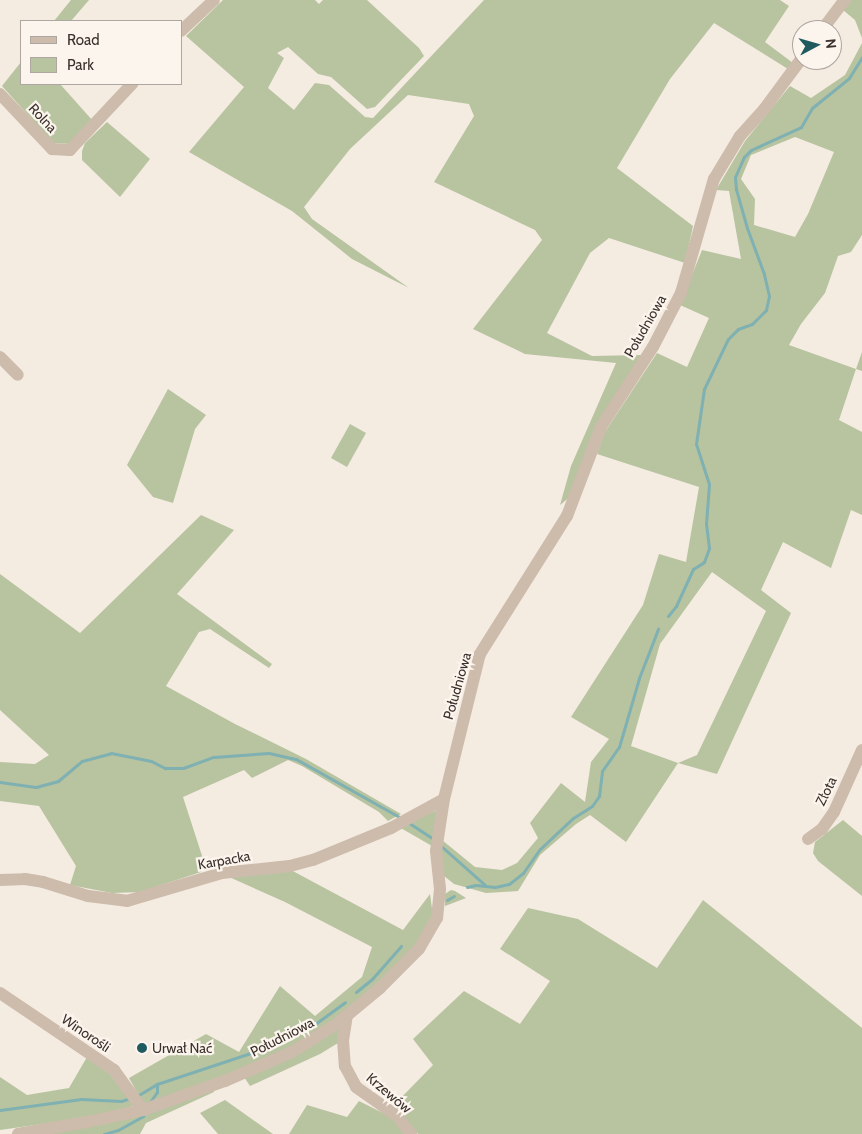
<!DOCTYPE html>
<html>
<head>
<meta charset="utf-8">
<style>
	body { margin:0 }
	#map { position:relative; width:862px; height:1134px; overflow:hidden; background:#f4ebe1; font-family:Cabin,sans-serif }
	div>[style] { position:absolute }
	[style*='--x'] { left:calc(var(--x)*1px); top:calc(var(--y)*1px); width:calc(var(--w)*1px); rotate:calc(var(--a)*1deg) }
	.green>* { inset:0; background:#b8c4a0 }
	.stream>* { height:3px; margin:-1.5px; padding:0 1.5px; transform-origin:1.5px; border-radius:1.5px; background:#7fb0b2 }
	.minor>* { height:12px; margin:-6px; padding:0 6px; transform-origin:6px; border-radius:6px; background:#cdbbac }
	.dots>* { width:14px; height:14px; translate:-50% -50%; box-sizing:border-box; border:2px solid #fbf5ee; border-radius:50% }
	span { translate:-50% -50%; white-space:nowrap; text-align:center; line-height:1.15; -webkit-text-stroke:4.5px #fbf5ee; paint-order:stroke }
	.street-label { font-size:14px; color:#3b302b }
	.poi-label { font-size:14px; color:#3b302b }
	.left { translate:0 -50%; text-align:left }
	.legend { position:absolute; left:20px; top:20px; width:162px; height:65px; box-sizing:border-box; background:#fbf5ee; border:1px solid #aea6a0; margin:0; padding:6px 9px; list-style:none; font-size:15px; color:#3b302b }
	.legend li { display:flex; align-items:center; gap:10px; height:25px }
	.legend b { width:25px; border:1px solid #aea6a0 }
	.north { position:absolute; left:792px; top:20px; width:50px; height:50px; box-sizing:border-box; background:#fbf5ee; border:1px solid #aea6a0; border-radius:50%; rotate:84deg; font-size:14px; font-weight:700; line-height:20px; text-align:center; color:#3b302b }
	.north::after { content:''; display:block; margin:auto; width:18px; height:22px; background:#1f5a5e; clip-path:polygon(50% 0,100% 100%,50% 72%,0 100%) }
</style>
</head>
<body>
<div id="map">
	<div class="green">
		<div style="clip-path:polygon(71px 0,89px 0,71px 21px,54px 21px)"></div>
		<div style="clip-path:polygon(223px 0,315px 0,319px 4px,323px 0,367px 0,419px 48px,424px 56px,375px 107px,367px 109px,331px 77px,318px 74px,288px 47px,277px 53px,284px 58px,268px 88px,294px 110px,315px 83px,329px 85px,365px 117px,373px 118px,484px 0,780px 0,789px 6px,765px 42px,793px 63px,788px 69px,714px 23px,670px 79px,617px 168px,693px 226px,685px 263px,609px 238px,590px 253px,547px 333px,592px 356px,641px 355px,570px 497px,560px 505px,571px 466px,616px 363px,525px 354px,473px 329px,542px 240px,535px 230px,434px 182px,474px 116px,469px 104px,408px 95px,350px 149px,304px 207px,312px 219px,409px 288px,352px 259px,292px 211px,189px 152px,244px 87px,186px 36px)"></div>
		<div style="clip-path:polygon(851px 0,862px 0,862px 38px,855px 20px,843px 10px)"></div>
		<div style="clip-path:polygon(evenodd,862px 43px,862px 235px,851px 252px,838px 256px,825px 293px,801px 324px,789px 345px,856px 369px,862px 352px,862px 371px,856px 369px,839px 420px,862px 432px,862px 515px,851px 510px,831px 568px,783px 542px,761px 590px,791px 613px,717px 774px,678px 763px,626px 842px,590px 815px,576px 824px,540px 855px,518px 891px,486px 893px,454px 884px,444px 876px,439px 854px,442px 840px,475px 867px,502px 870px,517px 863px,538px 838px,530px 823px,561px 783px,585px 802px,591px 762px,609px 739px,571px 717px,643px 605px,659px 554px,686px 562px,699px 487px,597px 454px,605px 432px,657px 353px,687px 367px,709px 318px,680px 305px,702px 250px,741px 259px,729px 191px,716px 190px,745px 141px,790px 86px,811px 98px,845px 75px,862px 43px,795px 137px,834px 152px,808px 214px,795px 237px,754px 225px,755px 199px,741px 179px,751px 155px,795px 137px,862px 43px,712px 572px,766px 611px,697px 755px,678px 763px,631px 746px,660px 644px,712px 572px)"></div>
		<div style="clip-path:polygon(21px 62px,21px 84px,60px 84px,93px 121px,72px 144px,53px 143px,2px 86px)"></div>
		<div style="clip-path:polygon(107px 122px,150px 159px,120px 197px,82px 160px,82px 151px,85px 143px)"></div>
		<div style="clip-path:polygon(168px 389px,206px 415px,195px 429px,173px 503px,153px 497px,127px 465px)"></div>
		<div style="clip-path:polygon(350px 424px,366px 433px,347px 467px,331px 458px)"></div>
		<div style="clip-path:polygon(201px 515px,234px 530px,177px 594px,272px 664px,269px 668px,210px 629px,199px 632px,166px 686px,235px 724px,306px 759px,401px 814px,388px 821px,379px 812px,302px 766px,288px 760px,252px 778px,244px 770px,183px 797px,205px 865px,201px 872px,140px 892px,112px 893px,70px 885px,76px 866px,39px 806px,0 801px,0 762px,35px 764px,49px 755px,0 710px,0 574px,80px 633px)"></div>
		<div style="clip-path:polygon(437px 810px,432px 846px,399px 827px)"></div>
		<div style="clip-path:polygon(843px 820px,862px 836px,862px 896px,818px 861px,813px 853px,815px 842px)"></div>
		<div style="clip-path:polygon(289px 869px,403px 930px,430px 894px,433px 916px,411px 951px,369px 991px,335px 1019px,289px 1049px,231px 1074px,144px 1105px,129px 1078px,206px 1034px,239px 1052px,280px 986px,315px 1016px,362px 977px,372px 947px,285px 902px,229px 877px)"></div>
		<div style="clip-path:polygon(451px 890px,455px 891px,466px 898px,445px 906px,445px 894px)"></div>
		<div style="clip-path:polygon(703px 900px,862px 1028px,862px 1134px,418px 1134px,393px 1106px,433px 1065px,413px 1039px,464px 991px,520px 1024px,550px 981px,500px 949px,528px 908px,578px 919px,657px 968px)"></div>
		<div style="clip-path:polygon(340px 1027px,338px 1043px,320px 1054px,250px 1086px,244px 1077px)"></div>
		<div style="clip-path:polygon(87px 1057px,110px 1074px,134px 1106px,85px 1118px,0 1130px,0 1077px,27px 1095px,69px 1088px)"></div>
		<div style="clip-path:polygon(213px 1088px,214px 1092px,146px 1123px,140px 1134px,41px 1134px)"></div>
		<div style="clip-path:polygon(225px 1100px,273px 1134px,218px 1134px,200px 1113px)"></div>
		<div style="clip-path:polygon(359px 1101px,395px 1119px,405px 1134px,289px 1134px,307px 1105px,347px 1117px)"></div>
	</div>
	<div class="stream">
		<div style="--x:668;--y:616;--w:13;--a:-51"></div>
		<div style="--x:676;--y:606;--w:41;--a:-65.3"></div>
		<div style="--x:693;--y:569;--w:13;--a:-32"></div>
		<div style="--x:704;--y:562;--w:15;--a:-70"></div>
		<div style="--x:709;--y:548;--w:24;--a:-97"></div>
		<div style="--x:706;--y:524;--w:40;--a:-85.7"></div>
		<div style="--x:709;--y:484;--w:42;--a:-108"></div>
		<div style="--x:696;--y:444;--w:56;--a:-81.7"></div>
		<div style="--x:704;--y:389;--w:55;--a:-64.4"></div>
		<div style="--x:728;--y:339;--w:14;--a:-45"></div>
		<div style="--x:738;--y:329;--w:15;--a:-20"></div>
		<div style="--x:752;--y:324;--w:20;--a:-45"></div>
		<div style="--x:766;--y:310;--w:14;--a:-78"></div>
		<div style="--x:769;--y:296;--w:23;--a:-103"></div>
		<div style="--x:764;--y:274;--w:49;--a:-110.3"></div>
		<div style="--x:747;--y:228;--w:41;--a:-105.8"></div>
		<div style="--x:736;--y:189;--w:12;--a:-95"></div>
		<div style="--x:735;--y:177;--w:22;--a:-66"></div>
		<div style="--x:744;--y:157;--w:10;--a:-45"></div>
		<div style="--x:751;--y:150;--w:55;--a:-24.7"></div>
		<div style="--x:801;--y:127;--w:22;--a:-60"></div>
		<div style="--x:812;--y:108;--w:48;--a:-39"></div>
		<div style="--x:849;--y:78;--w:25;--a:-58"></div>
		<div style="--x:0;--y:782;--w:36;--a:8"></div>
		<div style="--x:36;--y:787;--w:23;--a:-15"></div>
		<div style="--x:58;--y:781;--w:31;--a:-40"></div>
		<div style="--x:82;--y:761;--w:30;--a:-15"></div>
		<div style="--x:111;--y:753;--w:41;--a:11.3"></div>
		<div style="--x:151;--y:761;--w:16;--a:27"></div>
		<div style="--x:165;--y:768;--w:18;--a:0"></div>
		<div style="--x:183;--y:768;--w:33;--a:-20"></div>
		<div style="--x:214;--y:757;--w:55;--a:-4.2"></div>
		<div style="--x:269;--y:753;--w:28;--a:13"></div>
		<div style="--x:296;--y:759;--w:120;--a:29.3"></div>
		<div style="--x:409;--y:823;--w:31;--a:33"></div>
		<div style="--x:441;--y:846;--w:59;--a:41.6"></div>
		<div style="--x:467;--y:887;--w:9;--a:-13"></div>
		<div style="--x:476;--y:885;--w:19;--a:6"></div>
		<div style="--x:495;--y:887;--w:14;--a:-12"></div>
		<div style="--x:509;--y:884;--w:18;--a:-38"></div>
		<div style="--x:523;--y:873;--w:29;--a:-55"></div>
		<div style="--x:540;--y:849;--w:45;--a:-43.2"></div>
		<div style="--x:573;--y:818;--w:22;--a:-32"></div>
		<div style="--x:592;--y:806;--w:12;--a:-55"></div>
		<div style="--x:599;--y:796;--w:25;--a:-83"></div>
		<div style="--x:602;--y:771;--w:29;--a:-55"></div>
		<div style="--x:619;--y:747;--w:72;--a:-73.8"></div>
		<div style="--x:639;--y:678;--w:53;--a:-68.8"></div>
		<div style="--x:447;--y:900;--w:8;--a:-30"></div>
		<div style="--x:356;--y:992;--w:21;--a:-39"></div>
		<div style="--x:372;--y:979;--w:44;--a:-48.7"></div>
		<div style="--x:137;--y:1096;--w:23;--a:-31"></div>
		<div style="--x:157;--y:1084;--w:121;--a:-18.3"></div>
		<div style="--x:272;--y:1046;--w:48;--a:-27.1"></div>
		<div style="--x:315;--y:1024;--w:37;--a:-36"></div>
		<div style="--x:150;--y:1102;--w:12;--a:-55"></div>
		<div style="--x:157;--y:1092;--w:8;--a:-90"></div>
		<div style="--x:0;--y:1110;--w:82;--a:-7.7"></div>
		<div style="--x:81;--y:1099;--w:40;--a:2.9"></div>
		<div style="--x:121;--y:1101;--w:10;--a:-17"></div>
		<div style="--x:104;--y:1134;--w:15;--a:-16"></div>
		<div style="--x:118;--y:1130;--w:29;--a:-29"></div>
	</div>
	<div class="minor">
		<div style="--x:822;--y:30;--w:38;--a:-53"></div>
		<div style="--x:181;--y:31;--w:45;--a:-43.2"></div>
		<div style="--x:0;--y:94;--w:76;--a:46.6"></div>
		<div style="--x:52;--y:149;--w:18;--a:3"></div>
		<div style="--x:70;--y:150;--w:91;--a:-46.8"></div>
		<div style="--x:0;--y:357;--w:25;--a:45"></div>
		<div style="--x:808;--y:839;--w:17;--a:-36"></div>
		<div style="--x:822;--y:829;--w:21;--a:-55"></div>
		<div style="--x:834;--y:812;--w:68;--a:-65.7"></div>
		<div style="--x:0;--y:880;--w:25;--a:-2"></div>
		<div style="--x:25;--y:879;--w:18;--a:9"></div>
		<div style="--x:43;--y:882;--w:47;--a:17.3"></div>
		<div style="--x:88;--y:896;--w:39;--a:7"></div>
		<div style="--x:127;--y:901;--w:99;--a:-16.4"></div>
		<div style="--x:222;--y:873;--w:68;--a:-5.9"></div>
		<div style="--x:290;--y:866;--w:24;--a:-15"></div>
		<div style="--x:313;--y:860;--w:84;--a:-22.3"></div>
		<div style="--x:391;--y:828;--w:60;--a:-28.7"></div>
		<div style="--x:0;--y:993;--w:138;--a:34"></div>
		<div style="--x:114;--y:1070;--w:49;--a:54.1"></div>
		<div style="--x:347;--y:1015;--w:25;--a:99"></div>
		<div style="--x:343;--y:1040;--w:26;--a:86"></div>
		<div style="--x:345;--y:1066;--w:24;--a:62"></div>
		<div style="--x:356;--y:1087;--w:50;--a:35.3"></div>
		<div style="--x:397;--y:1116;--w:23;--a:52"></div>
		<div style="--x:18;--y:1134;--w:70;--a:-9.9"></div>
		<div style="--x:87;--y:1122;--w:57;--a:-12.1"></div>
		<div style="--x:143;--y:1110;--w:87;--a:-19.5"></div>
		<div style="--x:225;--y:1081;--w:73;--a:-23.4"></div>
		<div style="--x:292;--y:1052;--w:54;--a:-32.2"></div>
		<div style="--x:338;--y:1023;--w:55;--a:-39.8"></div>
		<div style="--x:380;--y:988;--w:55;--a:-45"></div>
		<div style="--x:419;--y:949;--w:36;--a:-60"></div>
		<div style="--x:437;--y:918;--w:29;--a:-84"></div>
		<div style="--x:440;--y:889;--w:38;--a:-96"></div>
		<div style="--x:436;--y:851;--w:53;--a:-81.3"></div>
		<div style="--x:444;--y:799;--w:149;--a:-76.1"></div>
		<div style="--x:480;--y:654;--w:163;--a:-57.8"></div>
		<div style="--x:567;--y:516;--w:95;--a:-69.1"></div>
		<div style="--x:601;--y:427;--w:95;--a:-57"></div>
		<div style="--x:653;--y:347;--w:61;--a:-62.6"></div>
		<div style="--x:681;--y:293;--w:119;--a:-73.9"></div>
		<div style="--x:714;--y:179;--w:50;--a:-58.8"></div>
		<div style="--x:740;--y:136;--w:38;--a:-48"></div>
		<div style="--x:765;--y:108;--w:62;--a:-53.5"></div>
	</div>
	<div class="dots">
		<div style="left:142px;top:1048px;background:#1f5a5e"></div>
	</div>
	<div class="street-label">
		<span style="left:43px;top:118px;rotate:47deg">Rolna</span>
		<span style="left:645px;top:326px;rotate:-60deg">Południowa</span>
		<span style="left:457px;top:686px;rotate:-74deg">Południowa</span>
		<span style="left:826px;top:791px;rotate:-64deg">Złota</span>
		<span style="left:224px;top:860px;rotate:-10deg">Karpacka</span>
		<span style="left:86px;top:1033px;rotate:34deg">Winorośli</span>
		<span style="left:282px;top:1037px;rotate:-27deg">Południowa</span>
		<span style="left:389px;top:1093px;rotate:40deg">Krzewów</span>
	</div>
	<div class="poi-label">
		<span class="left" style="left:152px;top:1048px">Urwał Nać</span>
	</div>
	<ul class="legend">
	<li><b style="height:6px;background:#cdbbac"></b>Road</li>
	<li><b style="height:14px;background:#b8c4a0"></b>Park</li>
	</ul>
	<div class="north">N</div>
</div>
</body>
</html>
